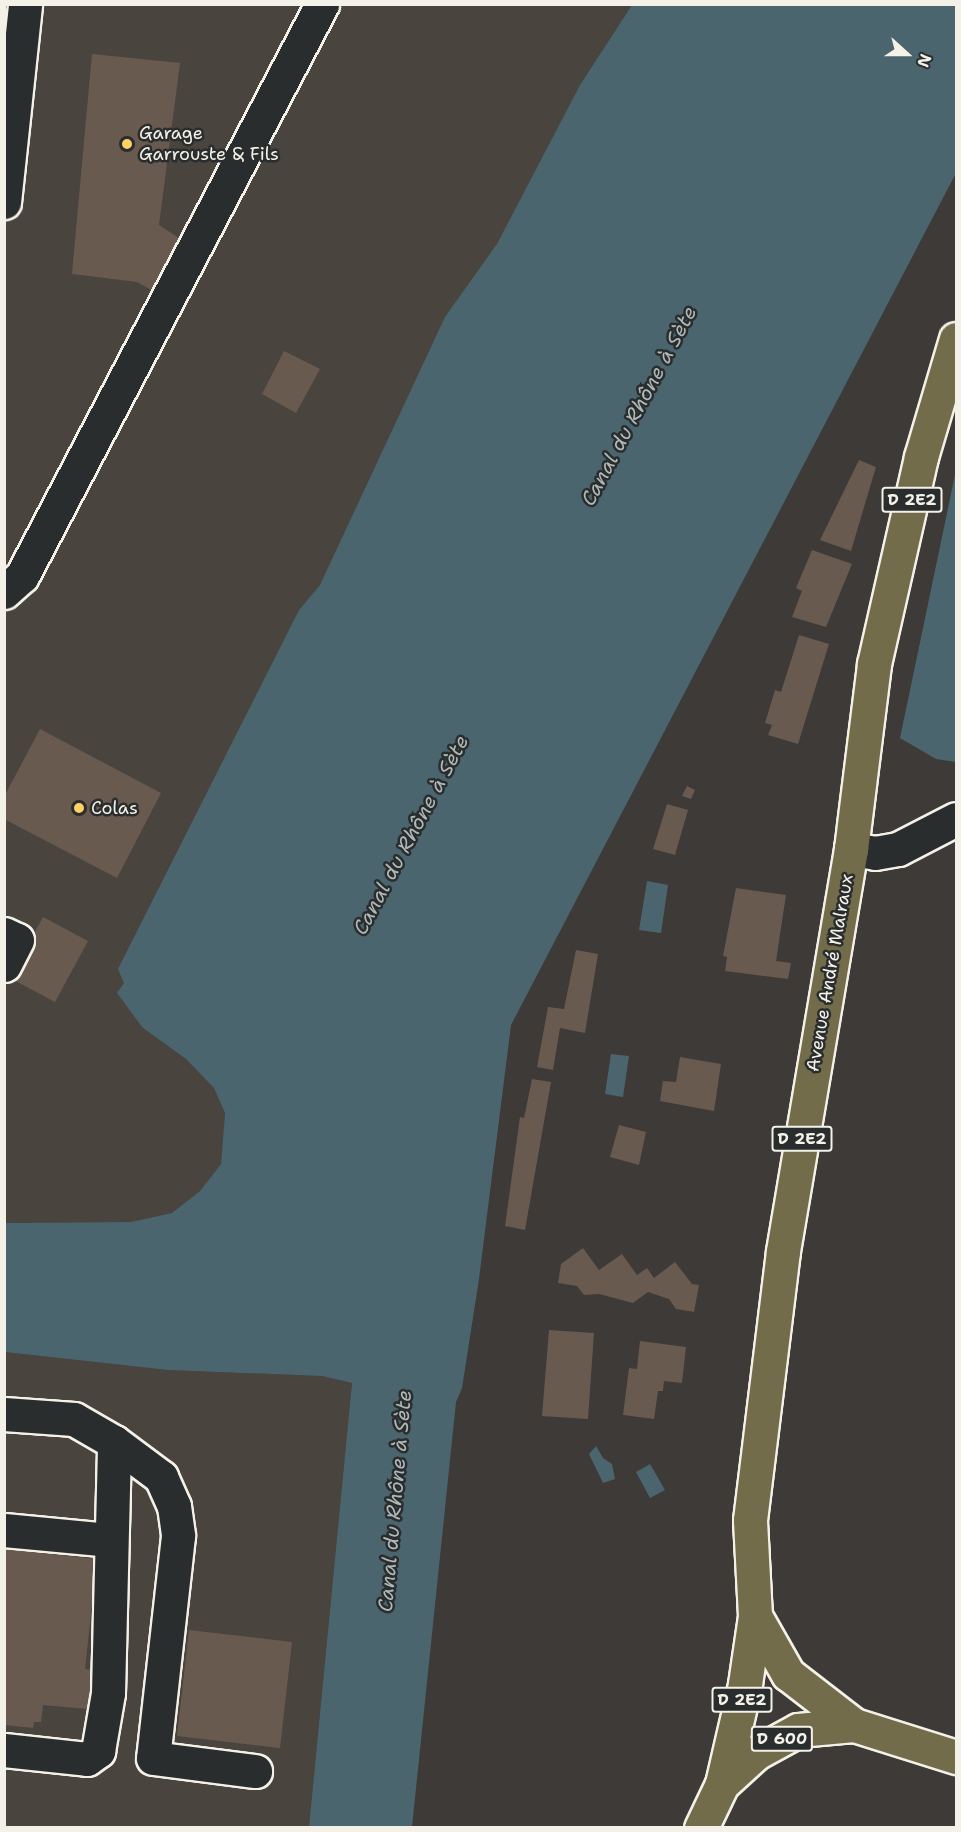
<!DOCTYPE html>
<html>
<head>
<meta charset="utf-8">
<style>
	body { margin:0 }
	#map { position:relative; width:961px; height:1832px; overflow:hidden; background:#3d3a38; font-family:"Shantell Sans",sans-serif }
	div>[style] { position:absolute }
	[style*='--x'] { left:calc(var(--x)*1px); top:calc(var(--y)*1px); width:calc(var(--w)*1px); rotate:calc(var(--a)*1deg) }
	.built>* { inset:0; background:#4a443f }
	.water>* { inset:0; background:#4b656f }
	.building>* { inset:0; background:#695a50 }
	.roads { filter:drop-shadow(2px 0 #f4f1e8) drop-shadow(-2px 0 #f4f1e8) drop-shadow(0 2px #f4f1e8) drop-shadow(0 -2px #f4f1e8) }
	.minor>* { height:33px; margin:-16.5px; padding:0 16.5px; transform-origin:16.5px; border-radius:16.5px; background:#2a2d2e }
	.major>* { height:33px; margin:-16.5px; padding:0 16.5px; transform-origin:16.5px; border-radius:16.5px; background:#726c4b }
	.dots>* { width:16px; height:16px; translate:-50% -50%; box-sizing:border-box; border:3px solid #2a2d2e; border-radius:50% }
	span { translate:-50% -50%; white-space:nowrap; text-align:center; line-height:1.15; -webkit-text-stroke:5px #2a2d2e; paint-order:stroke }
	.shield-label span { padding:2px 4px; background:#2a2d2e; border:2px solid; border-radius:4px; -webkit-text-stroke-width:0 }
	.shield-label { font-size:16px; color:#f4f1e8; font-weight:700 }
	.poi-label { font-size:18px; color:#f4f1e8 }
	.left { translate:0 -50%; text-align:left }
	.street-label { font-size:18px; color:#f4f1e8 }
	.water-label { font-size:20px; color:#b0b9b8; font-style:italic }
	.frame { position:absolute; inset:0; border:6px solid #f4f1e8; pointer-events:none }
	.north { position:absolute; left:877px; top:24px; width:60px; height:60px; -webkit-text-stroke:4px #2a2d2e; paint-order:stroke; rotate:111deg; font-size:16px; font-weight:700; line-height:24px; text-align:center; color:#f4f1e8 }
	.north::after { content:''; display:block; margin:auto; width:21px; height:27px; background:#f4f1e8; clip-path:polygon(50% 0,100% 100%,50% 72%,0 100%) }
</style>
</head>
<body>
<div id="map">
	<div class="built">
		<div style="clip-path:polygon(4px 5px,632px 5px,580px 85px,320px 585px,299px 610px,187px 834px,124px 983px,143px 1028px,186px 1059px,214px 1088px,225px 1113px,221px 1164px,200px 1191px,172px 1213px,132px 1222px,5px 1223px)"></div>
		<div style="clip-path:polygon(5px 1352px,168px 1370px,322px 1376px,352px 1383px,309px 1827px,5px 1828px)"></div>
	</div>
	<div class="water">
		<div style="clip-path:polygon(632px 5px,956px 5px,956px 173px,511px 1025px,479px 1279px,462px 1388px,456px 1402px,412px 1827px,309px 1827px,352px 1383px,322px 1376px,168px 1370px,5px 1352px,5px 1223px,131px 1222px,172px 1213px,200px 1191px,221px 1164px,225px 1113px,214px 1088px,186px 1059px,143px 1028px,117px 993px,124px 983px,118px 969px,299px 610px,320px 585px,445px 317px,497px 244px,580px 85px)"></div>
		<div style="clip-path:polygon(956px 470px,956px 762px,936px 759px,900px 738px)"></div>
		<div style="clip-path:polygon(647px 881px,668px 885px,661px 933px,639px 930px)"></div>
		<div style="clip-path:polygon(611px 1054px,629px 1056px,623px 1097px,605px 1094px)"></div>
		<div style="clip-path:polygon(596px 1446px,603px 1458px,612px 1464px,615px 1479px,603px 1483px,589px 1454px)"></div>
		<div style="clip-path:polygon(650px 1464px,665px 1490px,650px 1498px,636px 1472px)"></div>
	</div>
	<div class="building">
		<div style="clip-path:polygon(92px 54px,180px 63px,159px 225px,179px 238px,155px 292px,137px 282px,72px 274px)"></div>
		<div style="clip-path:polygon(284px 351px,320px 369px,296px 413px,262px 394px)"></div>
		<div style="clip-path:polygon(859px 460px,876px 467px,851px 551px,820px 540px)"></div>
		<div style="clip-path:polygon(812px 550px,852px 564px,826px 627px,792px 617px,802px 591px,796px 588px)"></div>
		<div style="clip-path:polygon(799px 635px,829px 644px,798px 744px,768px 735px,772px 725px,765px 723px,775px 690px,781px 692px)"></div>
		<div style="clip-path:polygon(40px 729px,161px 793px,117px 878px,4px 819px,4px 797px)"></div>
		<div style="clip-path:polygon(687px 786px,695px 790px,691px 799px,682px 796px)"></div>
		<div style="clip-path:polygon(667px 804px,688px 810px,675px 855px,653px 849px)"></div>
		<div style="clip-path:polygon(736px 888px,786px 895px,776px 961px,791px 963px,788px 979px,725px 971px,727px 957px,723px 956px)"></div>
		<div style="clip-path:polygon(43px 917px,88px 941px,55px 1002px,10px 978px)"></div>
		<div style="clip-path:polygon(576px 950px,598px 954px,585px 1033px,560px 1028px,553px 1070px,537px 1067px,548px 1007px,564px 1009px)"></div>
		<div style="clip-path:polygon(680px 1057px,721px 1064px,714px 1111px,660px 1101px,663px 1081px,676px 1082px)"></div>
		<div style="clip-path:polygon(532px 1079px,551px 1082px,525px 1230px,505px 1226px,520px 1117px,524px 1118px)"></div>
		<div style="clip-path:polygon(619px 1125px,646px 1132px,639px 1165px,610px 1157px)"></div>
		<div style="clip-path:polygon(583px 1248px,599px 1270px,622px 1254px,637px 1275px,647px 1268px,654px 1278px,675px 1262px,692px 1284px,699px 1285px,694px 1312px,676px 1309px,669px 1299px,648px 1292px,633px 1303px,599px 1294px,584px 1295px,577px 1286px,558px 1283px,561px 1264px)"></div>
		<div style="clip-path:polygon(549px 1330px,594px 1333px,588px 1419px,542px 1416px)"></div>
		<div style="clip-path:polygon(640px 1341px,686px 1347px,682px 1383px,664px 1381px,663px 1391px,658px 1391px,654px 1419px,623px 1415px,629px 1368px,637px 1369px)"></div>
		<div style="clip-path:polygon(4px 1549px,97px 1559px,85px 1669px,103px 1671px,98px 1710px,43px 1705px,41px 1722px,34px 1722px,33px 1728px,4px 1725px)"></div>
		<div style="clip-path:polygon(189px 1630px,292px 1642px,280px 1748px,177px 1736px)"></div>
	</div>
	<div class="roads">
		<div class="minor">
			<div style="--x:4;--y:202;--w:199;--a:-83.9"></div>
			<div style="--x:4;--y:592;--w:24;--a:-42"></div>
			<div style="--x:22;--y:576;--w:646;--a:-62.32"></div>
			<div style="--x:851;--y:849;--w:24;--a:9"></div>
			<div style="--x:875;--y:853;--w:23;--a:-10"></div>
			<div style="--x:898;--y:849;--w:65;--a:-27.3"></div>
			<div style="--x:4;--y:934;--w:14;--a:25"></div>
			<div style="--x:17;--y:940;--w:28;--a:117"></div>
			<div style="--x:4;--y:1414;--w:70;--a:4.1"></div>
			<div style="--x:74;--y:1419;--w:46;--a:29.9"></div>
			<div style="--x:114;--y:1442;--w:59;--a:36.7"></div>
			<div style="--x:161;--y:1477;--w:32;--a:66"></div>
			<div style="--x:174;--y:1506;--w:30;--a:82"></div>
			<div style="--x:178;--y:1536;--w:223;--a:96.4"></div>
			<div style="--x:153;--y:1758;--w:103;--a:7.3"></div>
			<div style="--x:4;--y:1530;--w:105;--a:5.4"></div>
			<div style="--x:4;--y:1750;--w:83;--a:6.2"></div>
			<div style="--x:87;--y:1759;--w:14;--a:-36"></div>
			<div style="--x:98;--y:1751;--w:59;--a:-80.2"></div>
			<div style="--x:108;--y:1693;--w:251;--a:-88.6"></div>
		</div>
		<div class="major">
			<div style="--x:755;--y:1616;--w:67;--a:60.4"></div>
			<div style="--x:788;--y:1674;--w:83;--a:37.7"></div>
			<div style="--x:722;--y:1784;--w:103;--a:-77"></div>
			<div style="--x:745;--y:1684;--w:69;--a:-81.6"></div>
			<div style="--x:755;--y:1616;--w:96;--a:-93"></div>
			<div style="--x:750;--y:1520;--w:271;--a:-83"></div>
			<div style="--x:783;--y:1251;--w:408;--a:-80.4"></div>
			<div style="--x:851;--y:849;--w:186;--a:-82.9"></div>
			<div style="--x:874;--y:664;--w:212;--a:-77.2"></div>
			<div style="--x:921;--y:457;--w:123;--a:-73.5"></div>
			<div style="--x:701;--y:1828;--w:49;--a:-64.5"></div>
			<div style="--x:722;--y:1784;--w:46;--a:-42.4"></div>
			<div style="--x:756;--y:1753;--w:48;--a:-28.7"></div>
			<div style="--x:798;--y:1730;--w:56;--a:-5.1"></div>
			<div style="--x:854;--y:1725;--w:107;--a:17.4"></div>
		</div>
	</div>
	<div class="dots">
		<div style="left:127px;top:144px;background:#ffd166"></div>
		<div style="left:79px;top:808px;background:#ffd166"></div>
	</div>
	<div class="shield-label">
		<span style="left:912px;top:500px">D 2E2</span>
		<span style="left:802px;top:1139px">D 2E2</span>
		<span style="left:742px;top:1700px">D 2E2</span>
		<span style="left:782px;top:1739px">D 600</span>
	</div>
	<div class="poi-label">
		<span class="left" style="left:139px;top:144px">Garage<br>Garrouste &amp; Fils</span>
		<span class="left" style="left:91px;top:808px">Colas</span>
	</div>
	<div class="street-label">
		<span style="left:830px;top:973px;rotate:-80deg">Avenue André Malraux</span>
	</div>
	<div class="water-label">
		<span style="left:639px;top:406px;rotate:-62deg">Canal du Rhône à Sète</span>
		<span style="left:411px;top:835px;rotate:-62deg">Canal du Rhône à Sète</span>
		<span style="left:395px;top:1501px;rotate:-85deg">Canal du Rhône à Sète</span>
	</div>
	<div class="frame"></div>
	<div class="north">N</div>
</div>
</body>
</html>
